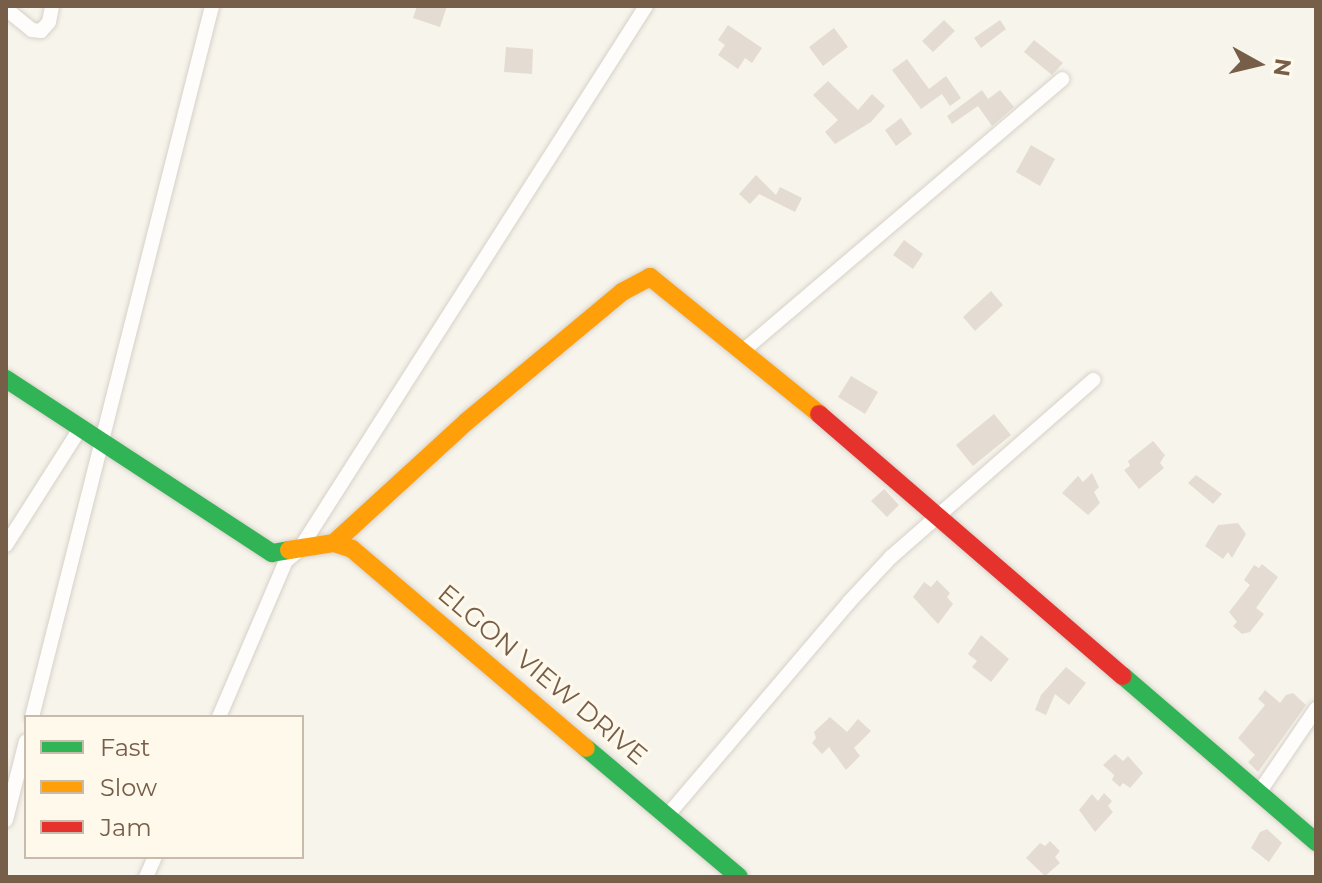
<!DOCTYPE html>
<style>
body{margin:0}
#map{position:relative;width:1322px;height:883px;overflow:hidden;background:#f7f4eb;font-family:Montserrat,sans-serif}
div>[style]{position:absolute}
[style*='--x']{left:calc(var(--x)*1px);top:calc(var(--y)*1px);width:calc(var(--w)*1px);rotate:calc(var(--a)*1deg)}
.building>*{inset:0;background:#e4dcd2}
.roads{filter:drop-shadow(0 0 2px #d6d1c9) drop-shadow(0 0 2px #d6d1c9)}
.street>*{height:14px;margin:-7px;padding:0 7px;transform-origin:7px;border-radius:7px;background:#fefdfc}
.fast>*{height:18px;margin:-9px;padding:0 9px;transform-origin:9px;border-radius:9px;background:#30b455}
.slow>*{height:18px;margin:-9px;padding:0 9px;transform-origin:9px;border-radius:9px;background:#ff9f0a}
.jam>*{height:18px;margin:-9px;padding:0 9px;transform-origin:9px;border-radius:9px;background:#e5322d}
span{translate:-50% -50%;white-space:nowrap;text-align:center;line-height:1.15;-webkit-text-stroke:6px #fff9ec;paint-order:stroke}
.street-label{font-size:26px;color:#775e49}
.frame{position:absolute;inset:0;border:8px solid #775e49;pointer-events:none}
.legend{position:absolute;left:24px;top:715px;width:280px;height:144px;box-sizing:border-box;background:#fff9ec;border:2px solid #c9bbab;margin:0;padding:10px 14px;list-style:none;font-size:24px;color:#775e49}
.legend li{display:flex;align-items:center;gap:16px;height:40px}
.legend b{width:40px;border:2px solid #c9bbab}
.north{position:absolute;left:1218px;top:24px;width:80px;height:80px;-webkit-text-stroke:6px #fff9ec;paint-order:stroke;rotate:98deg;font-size:22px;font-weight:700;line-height:32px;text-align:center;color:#775e49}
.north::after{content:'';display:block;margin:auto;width:28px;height:36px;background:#775e49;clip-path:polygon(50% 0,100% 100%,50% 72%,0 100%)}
</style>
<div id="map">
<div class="building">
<div style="clip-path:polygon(417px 6px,447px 6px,440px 27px,413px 18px)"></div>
<div style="clip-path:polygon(944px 20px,955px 31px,933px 52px,922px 41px)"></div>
<div style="clip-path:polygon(1000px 20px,1006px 29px,981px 48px,974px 38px)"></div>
<div style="clip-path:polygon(728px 25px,762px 48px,752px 63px,745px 58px,738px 69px,718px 55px,725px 45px,718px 40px)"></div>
<div style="clip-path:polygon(834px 28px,848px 47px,823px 66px,809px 47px)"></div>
<div style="clip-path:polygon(1034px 40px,1063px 63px,1052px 75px,1024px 52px)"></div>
<div style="clip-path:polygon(506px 47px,533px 49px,532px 74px,504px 72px)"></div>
<div style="clip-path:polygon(907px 59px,929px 89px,946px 76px,961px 98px,950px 106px,942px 94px,921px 109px,892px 70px)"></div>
<div style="clip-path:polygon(828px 81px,858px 110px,872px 94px,885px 106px,871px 122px,835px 144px,825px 132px,838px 120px,813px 95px)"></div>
<div style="clip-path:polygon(982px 90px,988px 99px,1000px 90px,1014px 107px,992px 126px,978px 106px,952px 124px,947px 116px)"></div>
<div style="clip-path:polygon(901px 118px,912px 134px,896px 146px,885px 130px)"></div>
<div style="clip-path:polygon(1031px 145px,1055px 159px,1040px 186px,1016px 172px)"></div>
<div style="clip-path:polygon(756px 175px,776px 195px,780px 187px,802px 198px,795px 212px,759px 194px,750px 204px,739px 194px)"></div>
<div style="clip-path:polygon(904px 240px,923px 254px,913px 269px,893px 255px)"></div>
<div style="clip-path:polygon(991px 291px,1003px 305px,975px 331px,963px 317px)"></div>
<div style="clip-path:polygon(851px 376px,878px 392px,865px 414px,838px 397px)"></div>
<div style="clip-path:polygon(994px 414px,1011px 435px,973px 466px,956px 445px)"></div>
<div style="clip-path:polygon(1153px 441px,1165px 455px,1160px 463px,1164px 468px,1139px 489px,1124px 470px,1130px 466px,1128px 461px)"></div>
<div style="clip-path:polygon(1092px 473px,1099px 487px,1094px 492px,1100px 503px,1088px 515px,1062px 493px,1078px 476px,1083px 482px)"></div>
<div style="clip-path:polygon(1196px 475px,1222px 494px,1213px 504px,1188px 483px)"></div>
<div style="clip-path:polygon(884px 489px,899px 505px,887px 517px,871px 501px)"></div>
<div style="clip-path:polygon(1238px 523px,1246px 534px,1232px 558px,1228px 552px,1223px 559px,1205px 546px,1218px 525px)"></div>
<div style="clip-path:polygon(1262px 564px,1278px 577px,1256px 608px,1264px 614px,1250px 632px,1242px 634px,1233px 626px,1237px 622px,1229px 612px,1250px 585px,1244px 580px,1254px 565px,1259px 568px)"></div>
<div style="clip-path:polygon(937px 580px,950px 593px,947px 597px,953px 604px,938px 624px,913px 597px,924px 582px,931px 587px)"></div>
<div style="clip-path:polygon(981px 635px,1009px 659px,991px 682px,972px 667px,977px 661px,968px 654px)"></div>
<div style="clip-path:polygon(1066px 667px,1086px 683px,1069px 705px,1055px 694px,1046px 715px,1035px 710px,1041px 695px)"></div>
<div style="clip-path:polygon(1265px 690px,1280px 703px,1286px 695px,1293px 693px,1306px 705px,1258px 772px,1248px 762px,1255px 755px,1238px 738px,1265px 705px,1258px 699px)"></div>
<div style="clip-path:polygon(830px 717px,847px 732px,858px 719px,871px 731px,854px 748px,860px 756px,846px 770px,829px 747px,822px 754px,812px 743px,816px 738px,814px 732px)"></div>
<div style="clip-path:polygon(1115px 754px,1123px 761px,1128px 756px,1143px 773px,1130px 788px,1123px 783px,1120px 787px,1112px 780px,1114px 775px,1103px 765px)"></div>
<div style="clip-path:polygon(1104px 793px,1112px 801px,1108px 806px,1113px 812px,1095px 832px,1079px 810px,1092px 794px,1098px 801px)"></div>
<div style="clip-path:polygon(1267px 829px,1282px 843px,1269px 862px,1251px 848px,1260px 832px)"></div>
<div style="clip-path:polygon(1050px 841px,1060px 851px,1055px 857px,1060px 863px,1045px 876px,1026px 858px,1040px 843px,1045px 846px)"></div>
</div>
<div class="roads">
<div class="street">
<div style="--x:6;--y:9;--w:33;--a:39"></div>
<div style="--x:32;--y:30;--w:9;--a:6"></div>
<div style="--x:41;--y:31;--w:12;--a:-48"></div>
<div style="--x:49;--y:22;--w:16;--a:-79"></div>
<div style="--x:744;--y:350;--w:418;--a:-40.4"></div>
<div style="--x:6;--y:545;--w:138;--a:-57.5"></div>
<div style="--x:32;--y:717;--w:733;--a:-75.79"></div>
<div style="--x:219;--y:717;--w:170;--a:-66.8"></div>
<div style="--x:286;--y:561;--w:17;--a:-40"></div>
<div style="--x:299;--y:550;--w:645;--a:-57.47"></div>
<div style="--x:1258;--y:794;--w:103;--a:-55.7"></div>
<div style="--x:667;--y:816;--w:281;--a:-49.6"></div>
<div style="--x:849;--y:602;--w:62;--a:-47"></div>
<div style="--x:891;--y:557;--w:269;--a:-41.2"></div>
<div style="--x:6;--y:820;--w:81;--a:-75.8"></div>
<div style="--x:146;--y:877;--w:22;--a:-66"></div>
</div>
<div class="fast">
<div style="--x:6;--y:379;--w:318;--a:33.2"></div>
<div style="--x:272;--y:553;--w:17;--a:-10"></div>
<div style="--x:1123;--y:676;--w:255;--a:40.7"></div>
<div style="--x:586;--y:748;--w:200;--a:40.1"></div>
</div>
<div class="slow">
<div style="--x:334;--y:543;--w:179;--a:-42.5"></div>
<div style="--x:466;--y:422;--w:203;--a:-39.8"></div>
<div style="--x:622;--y:292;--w:32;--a:-28"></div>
<div style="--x:650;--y:277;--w:218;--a:39"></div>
<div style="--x:289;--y:550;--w:46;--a:-8.8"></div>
<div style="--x:334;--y:543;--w:19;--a:18"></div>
<div style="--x:352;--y:549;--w:307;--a:40.4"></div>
</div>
<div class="jam">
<div style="--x:819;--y:414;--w:401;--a:40.8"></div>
</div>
</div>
<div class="street-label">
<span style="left:542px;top:675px;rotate:40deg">ELGON VIEW DRIVE</span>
</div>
<div class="frame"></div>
<ul class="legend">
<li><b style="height:10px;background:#30b455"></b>Fast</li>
<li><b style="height:10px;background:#ff9f0a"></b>Slow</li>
<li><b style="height:10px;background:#e5322d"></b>Jam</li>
</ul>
<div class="north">N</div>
</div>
